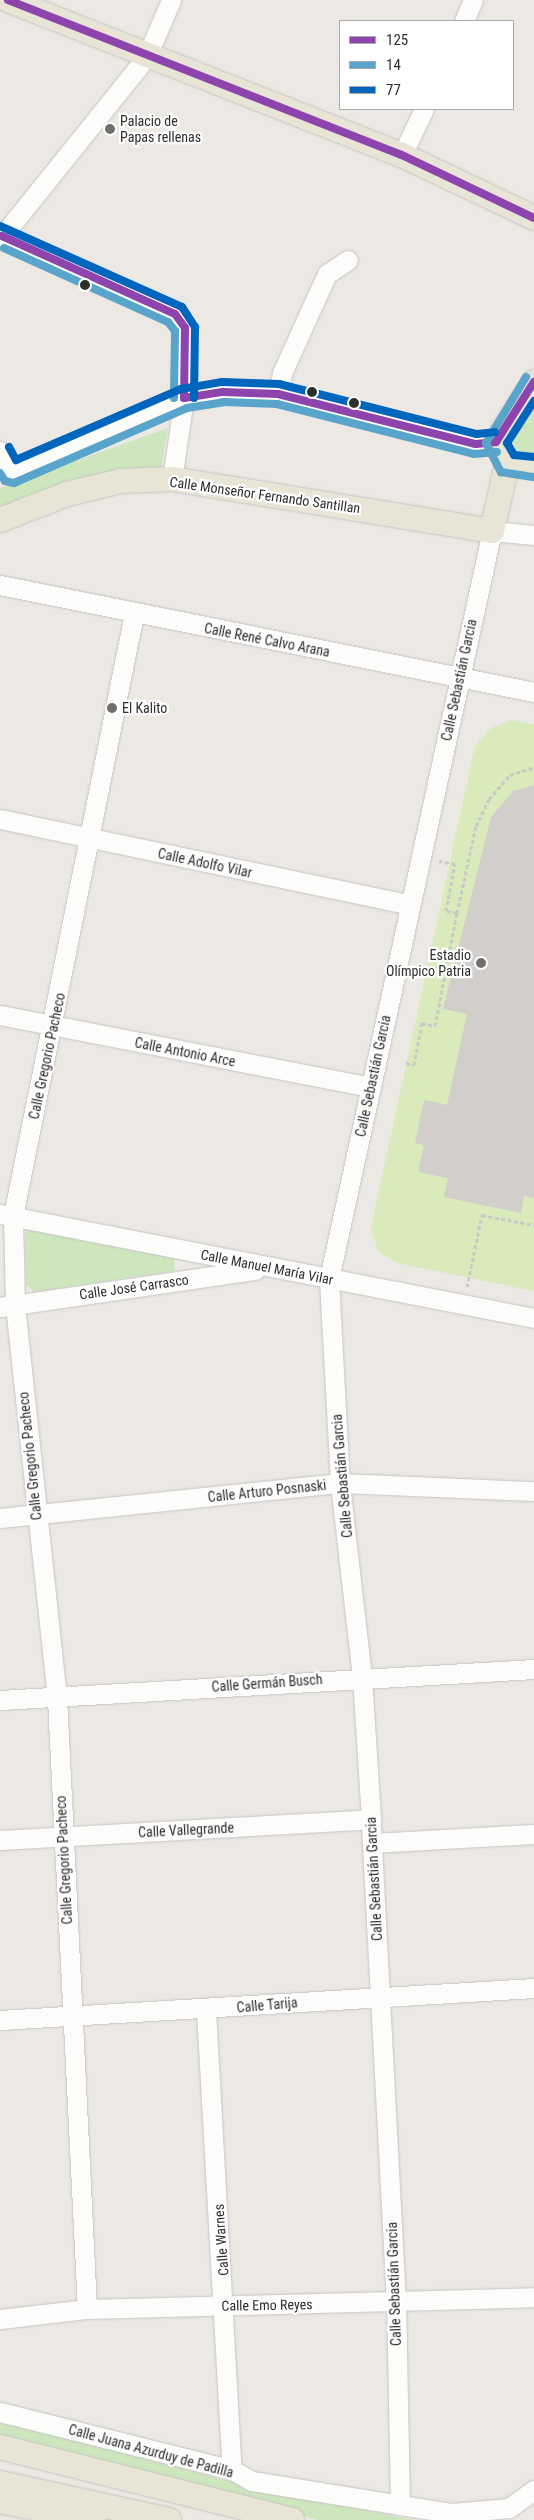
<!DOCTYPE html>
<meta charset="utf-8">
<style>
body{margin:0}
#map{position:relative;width:534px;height:2520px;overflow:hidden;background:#ece8e4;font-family:"Roboto Condensed",sans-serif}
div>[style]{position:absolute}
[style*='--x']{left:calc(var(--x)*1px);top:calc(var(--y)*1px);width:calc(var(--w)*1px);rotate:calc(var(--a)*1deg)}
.green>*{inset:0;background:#cee6be}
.pitch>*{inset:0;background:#d9eabb}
.building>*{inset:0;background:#d1cecb}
.path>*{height:3px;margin-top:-1.5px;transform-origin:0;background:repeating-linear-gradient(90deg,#c9c9c8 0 4px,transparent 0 6.5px)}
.roads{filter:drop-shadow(0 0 1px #c5c4c5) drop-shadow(0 0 1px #c5c4c5)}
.minor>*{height:19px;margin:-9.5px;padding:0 9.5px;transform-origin:9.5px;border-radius:9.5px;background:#fcfcfb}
.major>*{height:24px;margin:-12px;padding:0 12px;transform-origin:12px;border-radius:12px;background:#e8e4d6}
.bus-1>*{height:8px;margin:-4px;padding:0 4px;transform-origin:4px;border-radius:4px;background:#8e44ad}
.bus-2>*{height:8px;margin:-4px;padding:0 4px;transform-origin:4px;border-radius:4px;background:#58a4cb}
.bus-3>*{height:8px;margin:-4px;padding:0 4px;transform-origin:4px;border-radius:4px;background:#0065bd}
.dots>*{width:14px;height:14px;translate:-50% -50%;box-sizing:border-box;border:2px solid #fff;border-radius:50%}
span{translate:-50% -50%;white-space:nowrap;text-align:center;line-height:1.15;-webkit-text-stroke:4.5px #fff;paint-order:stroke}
.poi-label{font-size:14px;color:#2e2e2e}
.left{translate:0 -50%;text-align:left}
.right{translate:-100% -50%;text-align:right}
.street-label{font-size:14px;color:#2e2e2e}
.legend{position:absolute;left:339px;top:20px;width:175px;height:90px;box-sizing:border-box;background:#fff;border:1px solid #ababab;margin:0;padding:6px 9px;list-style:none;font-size:15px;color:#2e2e2e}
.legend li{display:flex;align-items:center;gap:10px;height:25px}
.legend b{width:25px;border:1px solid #ababab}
</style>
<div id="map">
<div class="green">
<div style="clip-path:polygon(534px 397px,534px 456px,517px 450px,509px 435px)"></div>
<div style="clip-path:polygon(168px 428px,161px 469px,95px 476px,0 507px,0 488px)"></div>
<div style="clip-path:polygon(33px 1227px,174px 1257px,175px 1271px,34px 1292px,26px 1284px,25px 1233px)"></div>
<div style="clip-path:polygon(0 2421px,250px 2486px,414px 2520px,318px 2520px,0 2439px)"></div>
</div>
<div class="pitch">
<div style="clip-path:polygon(512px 720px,534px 724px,534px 1291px,397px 1263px,378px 1251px,371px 1228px,475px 746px,491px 728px)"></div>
</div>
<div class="building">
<div style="clip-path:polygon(534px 785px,534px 1198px,524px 1196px,521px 1213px,444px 1197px,448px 1178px,418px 1172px,424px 1145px,415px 1143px,424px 1100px,447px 1105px,467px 1014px,443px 1009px,491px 817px,513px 791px)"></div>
</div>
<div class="path">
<div style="--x:457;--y:913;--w:89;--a:-77.7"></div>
<div style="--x:476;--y:826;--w:30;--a:-64"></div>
<div style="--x:489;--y:799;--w:32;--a:-49"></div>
<div style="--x:510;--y:775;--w:25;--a:-18"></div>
<div style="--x:406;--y:1063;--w:8;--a:14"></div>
<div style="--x:414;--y:1065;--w:43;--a:-79.2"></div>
<div style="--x:422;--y:1023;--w:13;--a:13"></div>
<div style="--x:435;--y:1026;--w:115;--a:-79"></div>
<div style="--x:457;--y:913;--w:11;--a:-170"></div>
<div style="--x:446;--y:911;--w:48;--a:-79.2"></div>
<div style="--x:455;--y:864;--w:16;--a:-169"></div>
<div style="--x:467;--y:1287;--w:74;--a:-78.2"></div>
<div style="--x:482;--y:1215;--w:53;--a:10.9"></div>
</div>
<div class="roads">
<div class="minor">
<div style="--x:464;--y:21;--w:23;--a:-67"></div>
<div style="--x:402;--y:155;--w:51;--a:-64.4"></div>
<div style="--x:2;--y:236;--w:190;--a:24.3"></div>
<div style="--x:175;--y:314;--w:17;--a:54"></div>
<div style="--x:185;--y:328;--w:70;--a:90.8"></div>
<div style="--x:184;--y:398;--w:82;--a:98.4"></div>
<div style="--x:0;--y:239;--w:235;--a:-51.2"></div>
<div style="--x:147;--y:56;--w:61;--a:-66.8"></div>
<div style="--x:278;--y:394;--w:21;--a:-79"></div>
<div style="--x:282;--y:373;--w:109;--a:-65.6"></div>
<div style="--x:327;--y:274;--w:25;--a:-34"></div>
<div style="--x:0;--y:451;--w:25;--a:63"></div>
<div style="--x:11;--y:473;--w:189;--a:-23.4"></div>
<div style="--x:184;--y:398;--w:39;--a:-9"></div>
<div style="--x:223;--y:392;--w:55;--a:2.1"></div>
<div style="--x:278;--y:394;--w:204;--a:14.2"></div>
<div style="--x:476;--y:444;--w:20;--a:-6"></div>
<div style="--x:0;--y:585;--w:545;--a:11.33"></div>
<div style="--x:0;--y:819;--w:419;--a:11.8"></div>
<div style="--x:0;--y:1015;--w:378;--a:11"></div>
<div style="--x:0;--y:1214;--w:544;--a:11.02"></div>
<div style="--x:0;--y:1307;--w:258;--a:-8.3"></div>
<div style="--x:0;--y:1518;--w:342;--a:-5.9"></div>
<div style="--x:340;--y:1483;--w:194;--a:2.4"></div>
<div style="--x:0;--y:1700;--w:535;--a:-3.32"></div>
<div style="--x:0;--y:1840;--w:372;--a:-3.2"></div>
<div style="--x:372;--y:1843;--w:162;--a:-3.2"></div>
<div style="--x:206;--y:2011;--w:460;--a:86.8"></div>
<div style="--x:0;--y:2020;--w:535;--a:-3.43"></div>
<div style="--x:87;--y:2309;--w:612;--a:-92.81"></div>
<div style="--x:57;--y:1698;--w:395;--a:-96.1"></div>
<div style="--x:15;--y:1305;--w:89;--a:-91.3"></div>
<div style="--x:13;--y:1216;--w:614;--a:-78.64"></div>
<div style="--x:0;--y:2319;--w:88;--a:-6.6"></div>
<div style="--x:87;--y:2309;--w:447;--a:-1.5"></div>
<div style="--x:0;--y:2412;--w:239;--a:14"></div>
<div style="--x:232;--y:2470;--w:23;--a:29"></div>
<div style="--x:252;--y:2481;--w:150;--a:9.2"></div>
<div style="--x:400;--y:2505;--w:53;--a:8.7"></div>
<div style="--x:452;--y:2513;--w:57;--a:-5"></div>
<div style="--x:509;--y:2508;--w:31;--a:-36"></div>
<div style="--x:400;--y:2505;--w:202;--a:-91.1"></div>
<div style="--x:396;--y:2303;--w:485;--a:-93"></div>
<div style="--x:371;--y:1819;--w:142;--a:-93.6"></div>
<div style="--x:362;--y:1677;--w:195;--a:-96.5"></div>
<div style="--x:340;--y:1483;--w:204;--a:-93.1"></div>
<div style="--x:329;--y:1279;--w:766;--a:-77.71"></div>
<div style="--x:492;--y:531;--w:42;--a:5.4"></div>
</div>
<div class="major">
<div style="--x:8;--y:0;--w:423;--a:21.5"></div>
<div style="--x:402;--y:155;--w:146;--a:25.5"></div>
<div style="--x:534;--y:382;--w:71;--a:122.3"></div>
<div style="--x:496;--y:442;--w:25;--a:63"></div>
<div style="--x:507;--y:464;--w:27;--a:6"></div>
<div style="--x:0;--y:520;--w:72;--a:-21.2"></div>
<div style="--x:67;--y:494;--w:56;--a:-13.5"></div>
<div style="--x:121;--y:481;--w:51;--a:-2.2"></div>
<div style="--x:172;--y:479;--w:324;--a:9.2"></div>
<div style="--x:492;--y:531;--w:69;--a:-77.4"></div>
<div style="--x:0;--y:2447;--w:301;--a:14"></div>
<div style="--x:0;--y:2483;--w:173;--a:12.3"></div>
<div style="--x:0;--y:2501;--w:95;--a:11.5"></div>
</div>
</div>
<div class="bus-1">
<div style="--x:8;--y:0;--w:423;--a:21.5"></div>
<div style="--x:402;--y:155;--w:146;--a:25.5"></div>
<div style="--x:2;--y:236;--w:190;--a:24.3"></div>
<div style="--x:175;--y:314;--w:17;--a:54"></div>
<div style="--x:185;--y:328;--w:70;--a:90.8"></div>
<div style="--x:184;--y:398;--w:39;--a:-9"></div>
<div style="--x:223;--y:392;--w:55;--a:2.1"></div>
<div style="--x:278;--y:394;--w:204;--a:14.2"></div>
<div style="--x:476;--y:444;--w:20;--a:-6"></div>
<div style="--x:496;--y:442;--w:71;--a:-57.7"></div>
</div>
<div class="bus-2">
<div style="--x:4;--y:248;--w:180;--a:24.3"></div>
<div style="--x:168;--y:322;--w:11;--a:52"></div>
<div style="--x:175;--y:331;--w:67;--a:90.9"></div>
<div style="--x:526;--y:377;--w:77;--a:121.2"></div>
<div style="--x:486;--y:443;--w:33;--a:63"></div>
<div style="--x:501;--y:472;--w:32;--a:9"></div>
<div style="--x:0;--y:473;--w:9;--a:58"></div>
<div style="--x:5;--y:481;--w:9;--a:13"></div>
<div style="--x:14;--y:483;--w:189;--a:-23.4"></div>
<div style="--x:187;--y:408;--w:37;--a:-9"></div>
<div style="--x:224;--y:402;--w:53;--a:2.2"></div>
<div style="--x:277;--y:404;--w:203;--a:14.2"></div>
<div style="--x:474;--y:454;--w:23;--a:-5"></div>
</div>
<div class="bus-3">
<div style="--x:0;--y:226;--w:199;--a:24"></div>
<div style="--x:182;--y:307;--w:24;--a:57"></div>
<div style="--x:195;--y:327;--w:71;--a:90.8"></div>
<div style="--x:534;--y:401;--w:50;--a:122.7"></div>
<div style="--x:507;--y:443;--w:14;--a:60"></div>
<div style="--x:514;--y:455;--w:20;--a:6"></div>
<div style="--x:9;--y:447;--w:15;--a:62"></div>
<div style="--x:16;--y:460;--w:180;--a:-23.3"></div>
<div style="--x:181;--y:389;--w:42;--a:-9.7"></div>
<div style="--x:222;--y:382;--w:57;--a:2"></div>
<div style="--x:279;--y:384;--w:204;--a:14.2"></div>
<div style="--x:477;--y:434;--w:18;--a:-6"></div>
</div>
<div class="dots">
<div style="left:110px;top:129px;background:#706f6e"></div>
<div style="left:85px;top:285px;background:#2e2e2e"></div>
<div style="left:312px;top:392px;background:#2e2e2e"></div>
<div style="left:354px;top:403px;background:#2e2e2e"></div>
<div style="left:112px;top:708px;background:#706f6e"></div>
<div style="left:481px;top:963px;background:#706f6e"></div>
</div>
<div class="poi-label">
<span class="left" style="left:120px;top:129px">Palacio de<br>Papas rellenas</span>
<span class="left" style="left:122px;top:708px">El Kalito</span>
<span class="right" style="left:471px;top:963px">Estadio<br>Olímpico Patria</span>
</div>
<div class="street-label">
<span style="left:265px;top:495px;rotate:8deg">Calle Monseñor Fernando Santillan</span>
<span style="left:267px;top:640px;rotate:11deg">Calle René Calvo Arana</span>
<span style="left:459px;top:680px;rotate:-78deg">Calle Sebastián Garcia</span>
<span style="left:205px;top:863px;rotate:12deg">Calle Adolfo Vilar</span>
<span style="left:185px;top:1052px;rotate:11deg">Calle Antonio Arce</span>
<span style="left:47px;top:1056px;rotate:-78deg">Calle Gregorio Pacheco</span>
<span style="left:373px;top:1076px;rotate:-78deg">Calle Sebastián Garcia</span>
<span style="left:267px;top:1267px;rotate:11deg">Calle Manuel María Vilar</span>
<span style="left:134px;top:1287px;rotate:-8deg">Calle José Carrasco</span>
<span style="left:30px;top:1456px;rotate:-96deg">Calle Gregorio Pacheco</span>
<span style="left:342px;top:1476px;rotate:-95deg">Calle Sebastián Garcia</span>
<span style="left:267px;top:1491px;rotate:-6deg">Calle Arturo Posnaski</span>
<span style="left:267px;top:1683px;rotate:-4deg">Calle Germán Busch</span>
<span style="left:186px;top:1830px;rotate:-3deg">Calle Vallegrande</span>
<span style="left:64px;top:1860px;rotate:-93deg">Calle Gregorio Pacheco</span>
<span style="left:374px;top:1879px;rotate:-93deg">Calle Sebastián Garcia</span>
<span style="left:267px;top:2005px;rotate:-5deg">Calle Tarija</span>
<span style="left:221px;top:2240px;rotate:-94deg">Calle Warnes</span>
<span style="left:394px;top:2284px;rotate:-92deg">Calle Sebastián Garcia</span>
<span style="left:267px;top:2305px;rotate:-1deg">Calle Emo Reyes</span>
<span style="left:151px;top:2451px;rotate:15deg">Calle Juana Azurduy de Padilla</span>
</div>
<ul class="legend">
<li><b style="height:6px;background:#8e44ad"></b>125</li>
<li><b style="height:6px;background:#58a4cb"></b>14</li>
<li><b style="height:6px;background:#0065bd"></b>77</li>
</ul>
</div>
